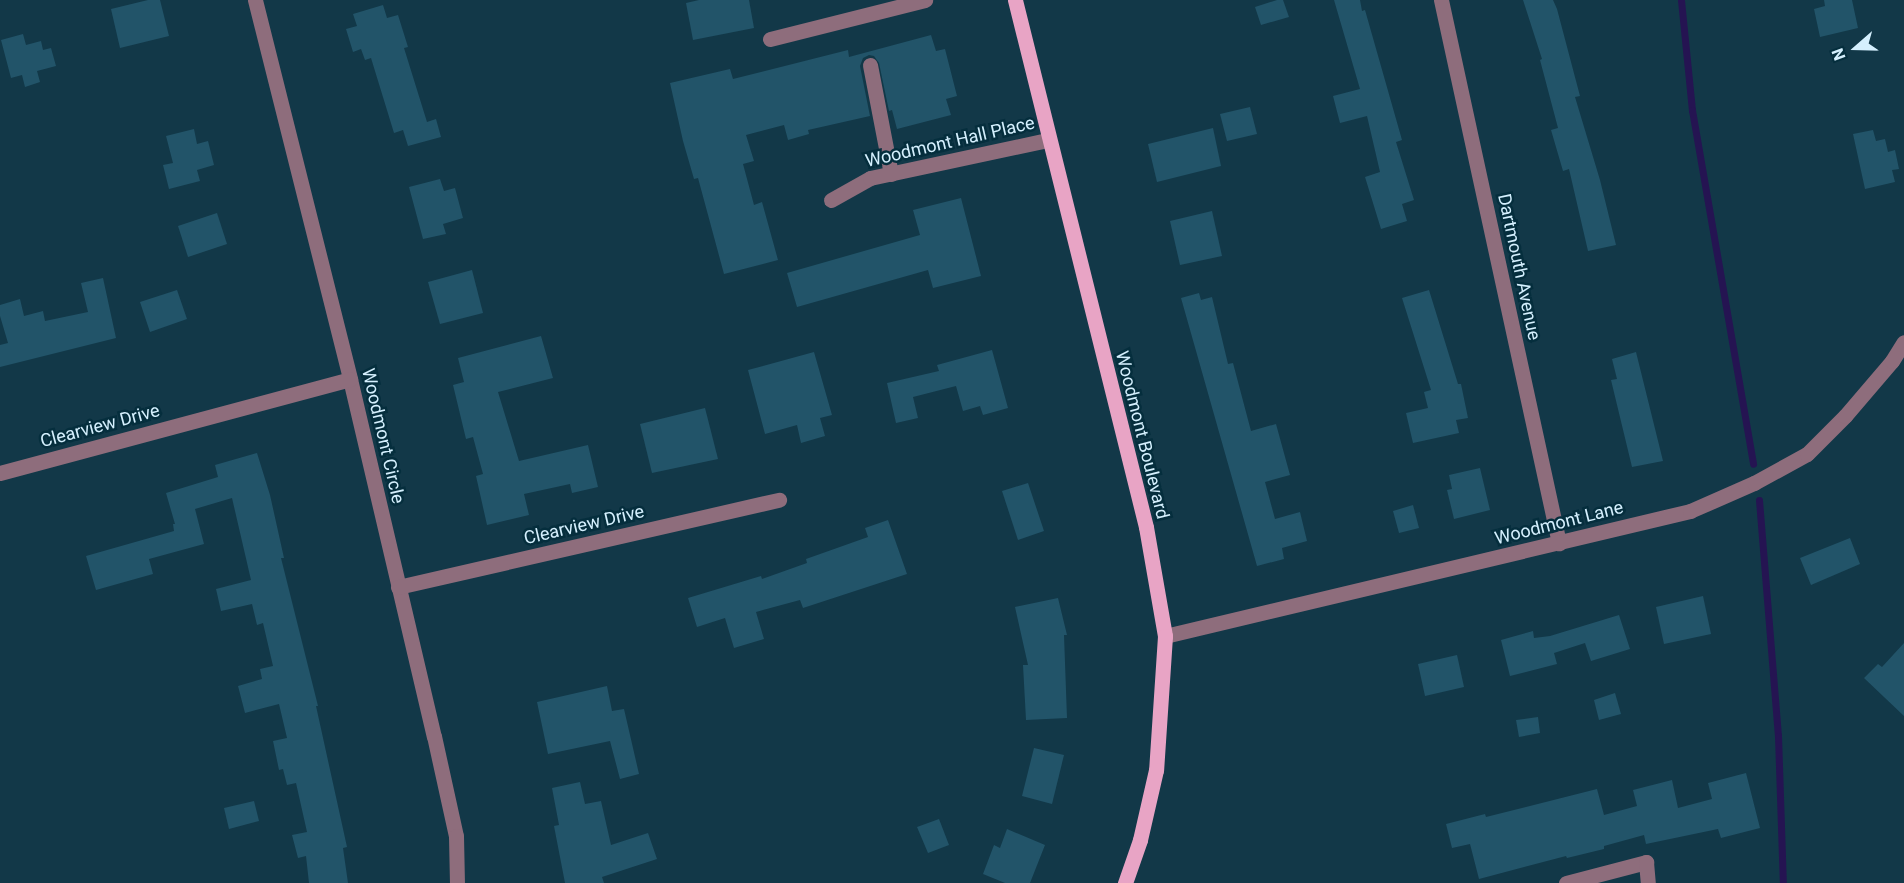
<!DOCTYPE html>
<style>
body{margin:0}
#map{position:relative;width:1904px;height:883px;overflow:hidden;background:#123848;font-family:Roboto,sans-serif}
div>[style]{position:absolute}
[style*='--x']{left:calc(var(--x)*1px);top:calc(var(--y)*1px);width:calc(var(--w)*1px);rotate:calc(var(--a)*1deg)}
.stream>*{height:7px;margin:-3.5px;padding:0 3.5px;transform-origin:3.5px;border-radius:3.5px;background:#251452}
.building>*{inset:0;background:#225469}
.minor>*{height:15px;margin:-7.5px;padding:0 7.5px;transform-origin:7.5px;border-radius:7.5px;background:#8e6d7c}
.major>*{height:15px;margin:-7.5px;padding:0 7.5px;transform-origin:7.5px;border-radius:7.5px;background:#e8a4c5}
span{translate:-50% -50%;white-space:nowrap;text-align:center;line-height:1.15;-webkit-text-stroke:5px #052e3d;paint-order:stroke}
.street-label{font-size:18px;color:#d5f0fe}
.north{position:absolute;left:1826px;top:18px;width:60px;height:60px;-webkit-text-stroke:4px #052e3d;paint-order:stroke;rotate:250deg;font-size:16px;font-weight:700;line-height:24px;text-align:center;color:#d5f0fe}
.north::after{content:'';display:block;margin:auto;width:21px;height:27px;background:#d5f0fe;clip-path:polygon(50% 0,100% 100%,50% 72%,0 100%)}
</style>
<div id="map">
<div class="stream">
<div style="--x:1681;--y:0;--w:111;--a:84.3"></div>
<div style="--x:1692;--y:110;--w:359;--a:80.2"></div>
<div style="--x:1759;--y:500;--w:237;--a:85.4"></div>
<div style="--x:1778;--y:736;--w:147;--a:88.1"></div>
</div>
<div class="building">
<div style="clip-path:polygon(148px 0,160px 0,169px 36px,120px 48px,111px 9px)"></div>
<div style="clip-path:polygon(699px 0,749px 0,754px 28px,693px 40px,686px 3px)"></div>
<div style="clip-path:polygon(1277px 0,1283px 0,1289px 17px,1261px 25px,1255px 7px)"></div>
<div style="clip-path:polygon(1334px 0,1360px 0,1362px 11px,1365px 10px,1402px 140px,1396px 142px,1414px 200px,1402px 204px,1407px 221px,1381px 229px,1365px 177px,1380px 172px,1367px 116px,1340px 123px,1333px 96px,1360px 89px)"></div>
<div style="clip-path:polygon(1523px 0,1553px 0,1557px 9px,1580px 96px,1575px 97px,1600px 180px,1616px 245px,1588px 251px,1569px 169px,1563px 171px,1551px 130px,1558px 128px,1540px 60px,1542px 59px)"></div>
<div style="clip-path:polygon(1824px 0,1852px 0,1858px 28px,1820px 37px,1814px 9px,1825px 6px)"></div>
<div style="clip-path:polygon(383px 5px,387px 18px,398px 15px,408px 47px,404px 48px,427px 122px,436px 119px,441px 137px,408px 146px,403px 130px,394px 133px,371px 58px,365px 60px,361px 49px,353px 52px,346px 29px,357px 26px,353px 14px)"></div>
<div style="clip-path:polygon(23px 34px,26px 45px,41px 41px,43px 50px,51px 48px,56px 66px,37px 71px,40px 82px,25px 87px,22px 75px,11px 78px,1px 40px)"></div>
<div style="clip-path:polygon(931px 35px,936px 51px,945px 49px,957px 96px,946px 99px,951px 115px,897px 129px,892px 110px,889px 111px,879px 63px,874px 56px,869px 55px,863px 58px,860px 66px,870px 116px,808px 130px,809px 134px,788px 140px,784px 125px,746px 135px,754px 161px,743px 164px,754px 205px,762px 202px,778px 260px,724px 274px,698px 178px,694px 179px,683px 141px,670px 83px,730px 69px,733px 79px,848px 50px,849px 57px)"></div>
<div style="clip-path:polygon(1250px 107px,1257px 134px,1227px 141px,1220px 114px)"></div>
<div style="clip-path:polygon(1213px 128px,1221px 166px,1157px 182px,1148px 144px)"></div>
<div style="clip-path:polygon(194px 129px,197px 144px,208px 141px,214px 165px,197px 170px,200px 181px,169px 189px,163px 165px,173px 163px,166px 136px)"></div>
<div style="clip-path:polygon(1873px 130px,1876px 141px,1885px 139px,1888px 152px,1895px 150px,1899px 169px,1892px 170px,1895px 182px,1865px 189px,1853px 134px)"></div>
<div style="clip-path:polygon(440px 179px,444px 191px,455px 188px,463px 218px,443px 224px,446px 234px,423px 239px,409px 187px)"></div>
<div style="clip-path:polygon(961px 198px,981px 276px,933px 288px,928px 270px,797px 307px,787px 273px,920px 235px,913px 210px)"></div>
<div style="clip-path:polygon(1212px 211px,1222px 256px,1180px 265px,1170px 221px)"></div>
<div style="clip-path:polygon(217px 213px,227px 244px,188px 257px,178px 226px)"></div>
<div style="clip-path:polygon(472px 270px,483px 313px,440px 324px,428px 282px)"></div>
<div style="clip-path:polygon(103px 278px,116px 338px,0 367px,0 345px,8px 343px,0 316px,0 305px,20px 299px,24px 316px,43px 311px,45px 321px,88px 312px,81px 283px)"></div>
<div style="clip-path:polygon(177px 290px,187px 319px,150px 332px,140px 302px)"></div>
<div style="clip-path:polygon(1429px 290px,1458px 384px,1461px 384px,1468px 418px,1456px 420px,1459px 433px,1413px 443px,1406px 413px,1428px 408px,1424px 392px,1431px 390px,1402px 298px)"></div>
<div style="clip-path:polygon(1199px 293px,1201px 300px,1212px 297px,1228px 364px,1233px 363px,1251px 431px,1276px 424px,1290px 475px,1265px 482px,1275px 519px,1300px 512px,1307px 541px,1282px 548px,1284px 559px,1257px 566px,1181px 298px)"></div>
<div style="clip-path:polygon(541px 336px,553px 378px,498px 392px,519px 461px,588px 445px,598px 487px,572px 493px,570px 484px,524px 494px,529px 515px,487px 525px,476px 476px,483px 474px,473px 437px,466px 439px,453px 385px,464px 382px,458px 358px)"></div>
<div style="clip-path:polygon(992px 350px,1008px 408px,983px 415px,980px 406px,963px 411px,956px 386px,913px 397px,918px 418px,896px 423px,887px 383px,939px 371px,937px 365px)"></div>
<div style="clip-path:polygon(814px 352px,832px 415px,820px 418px,825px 436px,801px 443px,797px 425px,765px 434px,748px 370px)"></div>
<div style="clip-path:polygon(1636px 352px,1663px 461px,1632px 467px,1611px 380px,1617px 379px,1612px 359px)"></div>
<div style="clip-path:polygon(705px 408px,718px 459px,652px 473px,640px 424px)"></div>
<div style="clip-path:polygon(257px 453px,270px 495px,284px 558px,281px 558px,318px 706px,316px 706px,347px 847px,343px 848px,348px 883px,309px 883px,306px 856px,298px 858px,292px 835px,307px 832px,296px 783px,287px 785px,283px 769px,279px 770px,273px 741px,287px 738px,279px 704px,245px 713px,238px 686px,262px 679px,260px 669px,273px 666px,263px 623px,257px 625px,252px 604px,221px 611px,216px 589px,251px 580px,232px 498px,195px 509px,204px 544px,149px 559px,153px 574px,96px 590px,86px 556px,174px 531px,173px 524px,175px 524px,166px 493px,218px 477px,215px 465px)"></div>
<div style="clip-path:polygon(1480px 468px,1490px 510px,1454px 519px,1447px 490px,1452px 489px,1449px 475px)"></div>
<div style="clip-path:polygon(1028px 483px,1044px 531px,1018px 540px,1002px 491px)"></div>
<div style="clip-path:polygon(1413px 505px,1419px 528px,1399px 533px,1393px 511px)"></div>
<div style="clip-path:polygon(888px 520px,907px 574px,803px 608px,800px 600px,756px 612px,764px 639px,734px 648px,725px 618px,697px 627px,688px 598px,761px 576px,762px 579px,807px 563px,806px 559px,868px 537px,865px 528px)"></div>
<div style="clip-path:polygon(1850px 538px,1860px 564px,1811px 585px,1800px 558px)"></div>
<div style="clip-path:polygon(1703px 596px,1711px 634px,1664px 644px,1656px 607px)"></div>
<div style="clip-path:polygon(1058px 598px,1067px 635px,1064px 635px,1067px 718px,1026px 720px,1023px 665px,1028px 665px,1015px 607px)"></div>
<div style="clip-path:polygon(1619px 615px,1630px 649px,1591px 661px,1585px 643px,1554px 653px,1557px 664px,1510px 676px,1501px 640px,1533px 631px,1534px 638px,1550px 636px)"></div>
<div style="clip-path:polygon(1904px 643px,1904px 716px,1864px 678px,1878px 664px,1882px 667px)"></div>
<div style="clip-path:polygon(1457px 655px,1464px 687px,1425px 696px,1418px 664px)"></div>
<div style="clip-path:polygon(607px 686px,612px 711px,624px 709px,639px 774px,620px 779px,610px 741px,548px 754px,537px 702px)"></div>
<div style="clip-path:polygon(1615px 693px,1621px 714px,1599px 720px,1594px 700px)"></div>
<div style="clip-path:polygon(1538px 717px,1540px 733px,1519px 737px,1516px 720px)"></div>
<div style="clip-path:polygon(1034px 748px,1064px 755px,1052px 804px,1022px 796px)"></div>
<div style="clip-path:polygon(1746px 773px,1760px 828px,1721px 838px,1718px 829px,1646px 844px,1644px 835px,1604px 846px,1604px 849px,1567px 858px,1566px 856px,1479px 879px,1470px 844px,1452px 848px,1446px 824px,1485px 814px,1486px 817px,1597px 789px,1604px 815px,1637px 806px,1633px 790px,1672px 780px,1678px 808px,1712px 799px,1708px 783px)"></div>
<div style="clip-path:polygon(580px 782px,585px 804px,601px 801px,611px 845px,648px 833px,657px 859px,602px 877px,604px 883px,565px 883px,554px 826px,559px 825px,552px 788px)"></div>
<div style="clip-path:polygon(254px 801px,259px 821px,229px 829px,224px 808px)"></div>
<div style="clip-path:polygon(939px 819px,949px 845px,928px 853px,917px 827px)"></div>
<div style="clip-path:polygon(1007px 829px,1045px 845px,1030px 883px,1005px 883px,983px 874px,994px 845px,1000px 848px)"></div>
</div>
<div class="minor">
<div style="--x:255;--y:0;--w:391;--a:75.9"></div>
<div style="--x:350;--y:379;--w:367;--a:76.8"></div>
<div style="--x:434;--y:736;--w:102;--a:77.6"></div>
<div style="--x:456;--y:836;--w:47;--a:88.8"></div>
<div style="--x:1441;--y:0;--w:556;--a:77.74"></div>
<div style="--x:770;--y:39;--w:160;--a:-14.1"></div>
<div style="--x:870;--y:65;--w:111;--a:79.1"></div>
<div style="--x:831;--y:200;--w:45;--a:-29.4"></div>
<div style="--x:870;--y:178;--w:182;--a:-12.1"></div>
<div style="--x:0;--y:473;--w:362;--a:-15"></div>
<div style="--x:398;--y:587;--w:391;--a:-12.9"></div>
<div style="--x:1165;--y:636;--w:540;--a:-13.39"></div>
<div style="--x:1690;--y:511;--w:70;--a:-23.6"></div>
<div style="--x:1754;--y:483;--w:60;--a:-28.7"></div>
<div style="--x:1807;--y:454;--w:54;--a:-45"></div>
<div style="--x:1845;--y:416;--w:72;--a:-49.5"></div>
<div style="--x:1892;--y:361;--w:22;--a:-58"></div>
<div style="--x:1566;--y:883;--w:83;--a:-14.7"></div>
<div style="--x:1646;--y:862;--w:21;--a:85"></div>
</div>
<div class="major">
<div style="--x:1015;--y:0;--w:543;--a:76.04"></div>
<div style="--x:1146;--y:527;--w:111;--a:80.1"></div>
<div style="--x:1165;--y:636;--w:134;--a:93.8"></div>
<div style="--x:1156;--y:770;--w:72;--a:102.9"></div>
<div style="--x:1140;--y:840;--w:46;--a:109.2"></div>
</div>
<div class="street-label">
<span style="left:950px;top:142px;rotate:-13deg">Woodmont Hall Place</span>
<span style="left:1519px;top:267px;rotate:78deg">Dartmouth Avenue</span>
<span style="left:100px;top:426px;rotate:-15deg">Clearview Drive</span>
<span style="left:1142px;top:435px;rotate:76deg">Woodmont Boulevard</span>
<span style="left:383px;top:436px;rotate:77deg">Woodmont Circle</span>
<span style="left:1559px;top:523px;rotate:-14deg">Woodmont Lane</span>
<span style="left:584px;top:525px;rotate:-13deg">Clearview Drive</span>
</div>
<div class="north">N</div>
</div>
